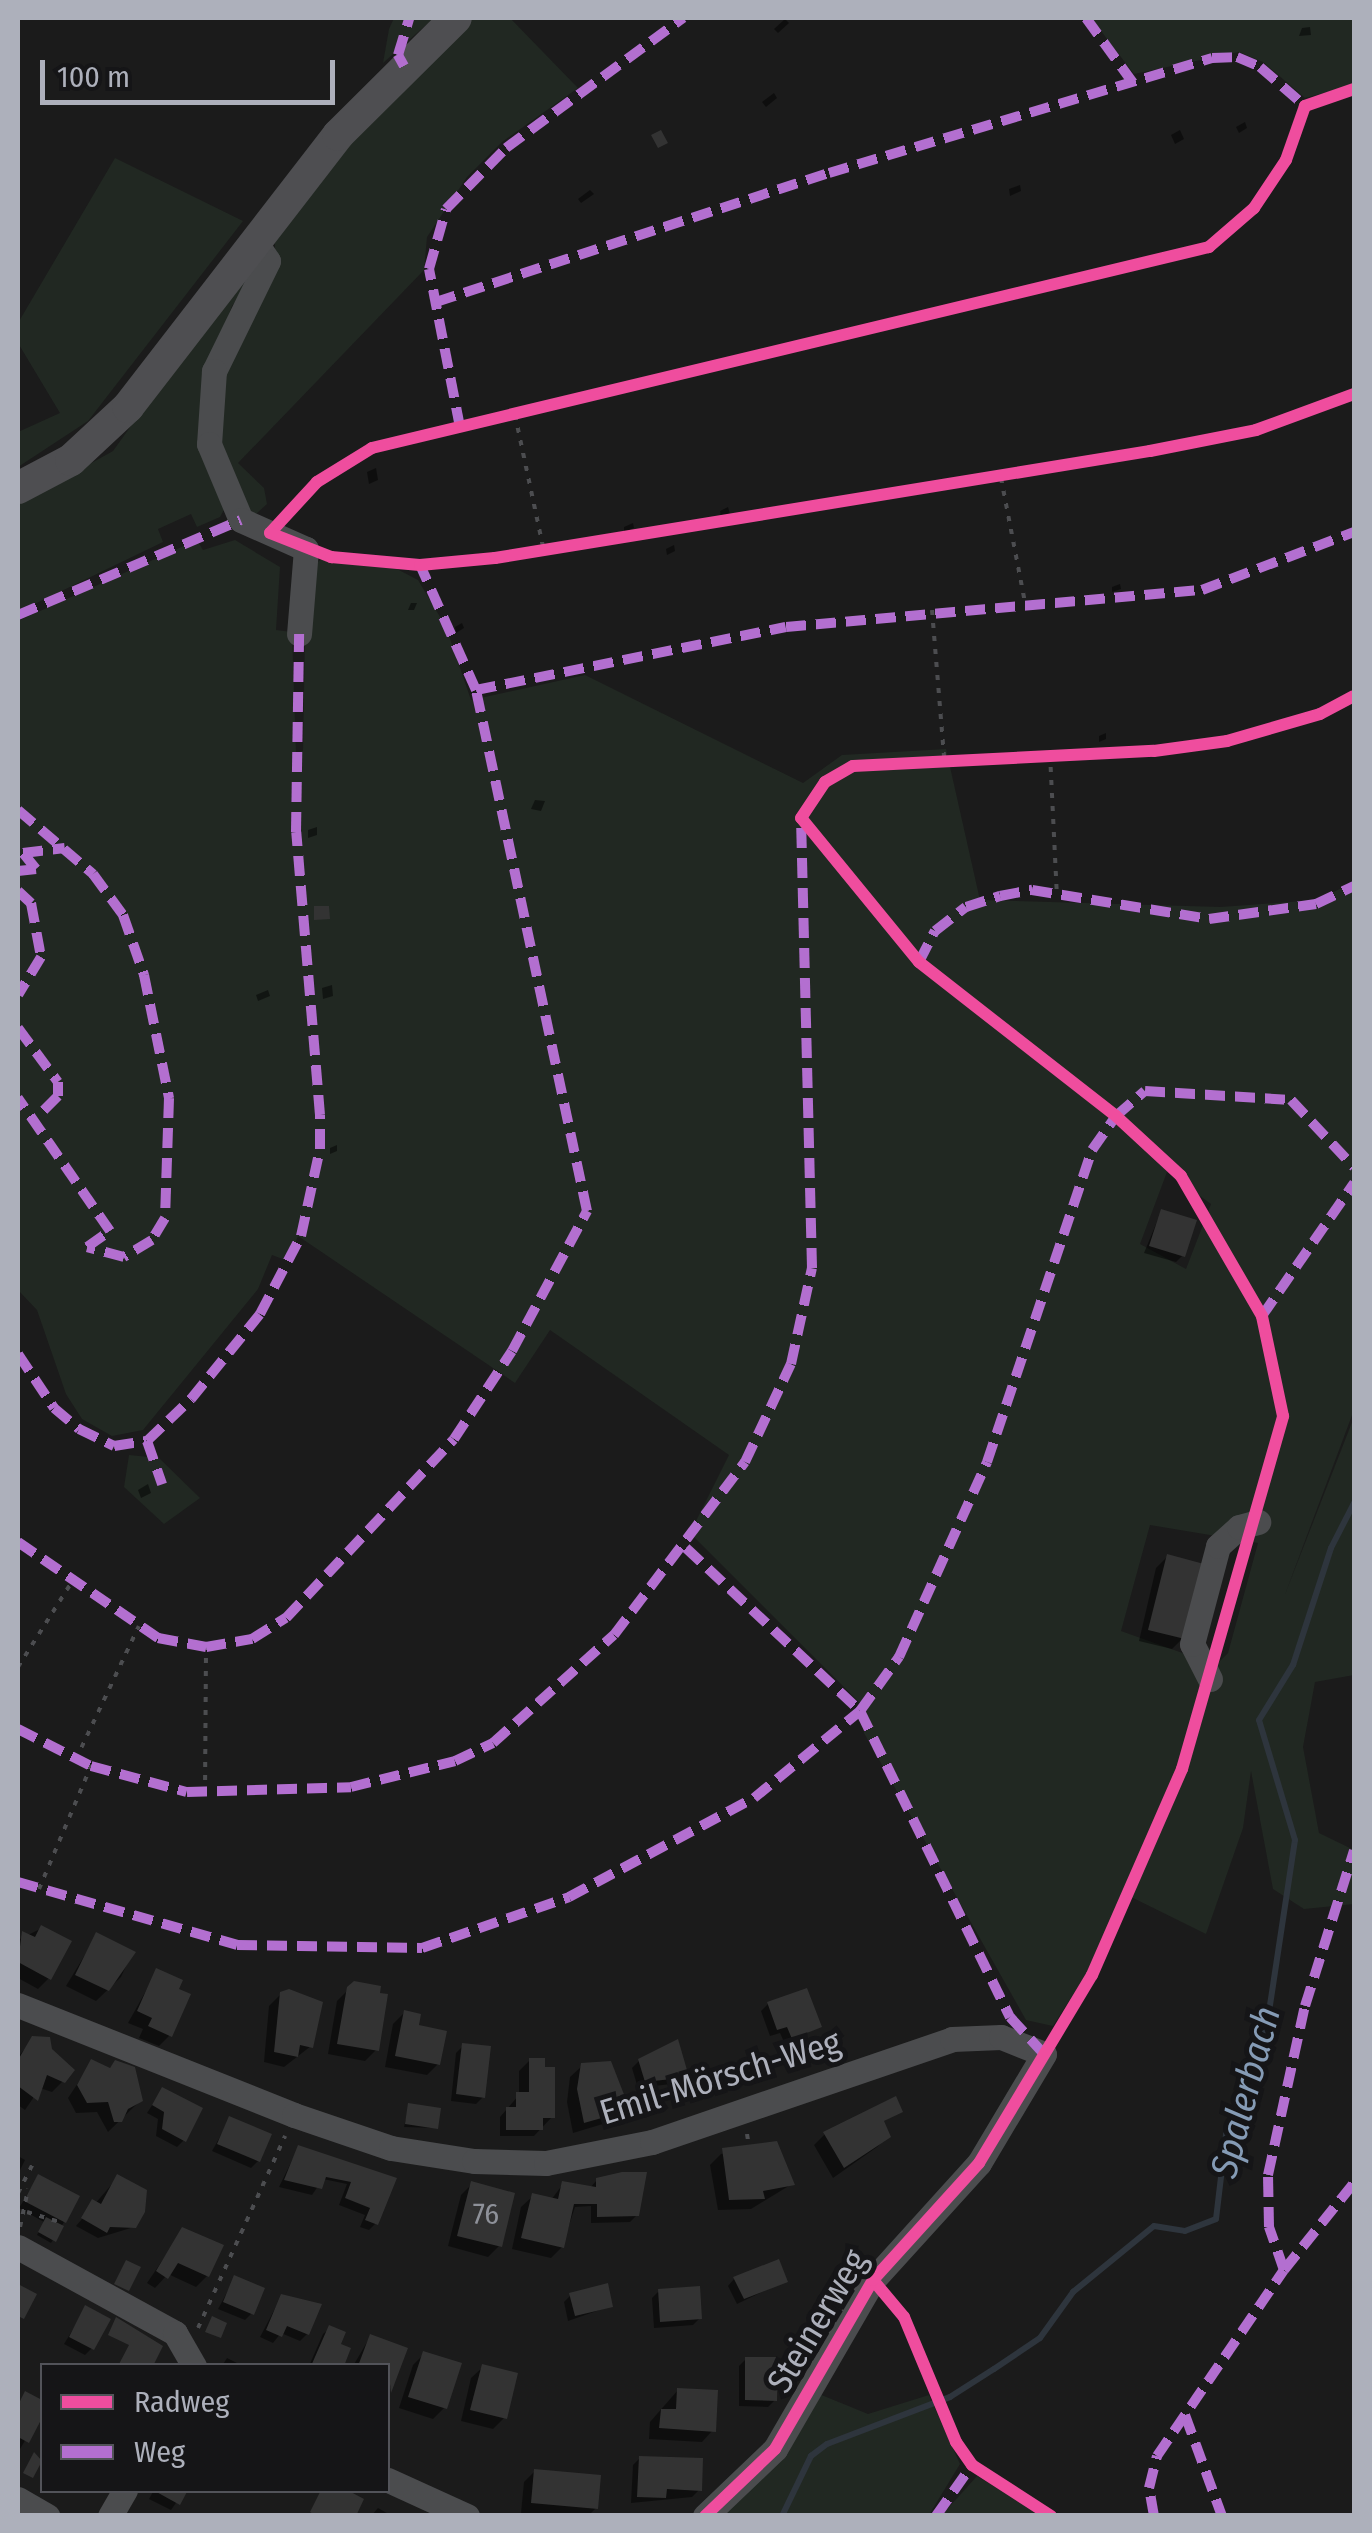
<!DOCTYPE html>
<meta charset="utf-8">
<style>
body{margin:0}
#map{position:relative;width:1372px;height:2533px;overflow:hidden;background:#1b1b1b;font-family:"Fira Sans Condensed",sans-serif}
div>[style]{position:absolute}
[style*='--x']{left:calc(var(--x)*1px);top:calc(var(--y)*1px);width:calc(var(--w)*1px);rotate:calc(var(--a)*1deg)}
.green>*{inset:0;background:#212822}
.shadow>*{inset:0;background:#0007}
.stream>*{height:6px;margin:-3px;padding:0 3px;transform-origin:3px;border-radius:3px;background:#2e353d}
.building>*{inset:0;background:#333}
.path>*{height:4px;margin-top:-2px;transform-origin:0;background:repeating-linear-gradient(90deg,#4c4d50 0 5px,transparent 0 13px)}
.minor>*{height:25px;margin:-12.5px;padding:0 12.5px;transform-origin:12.5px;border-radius:12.5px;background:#4b4c4e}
.major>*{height:32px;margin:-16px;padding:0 16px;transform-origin:16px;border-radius:16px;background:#4e4e51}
.quiet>*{height:10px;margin-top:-5px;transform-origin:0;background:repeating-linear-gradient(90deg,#b36fd0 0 20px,transparent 0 30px)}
.cycleway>*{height:12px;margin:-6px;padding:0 6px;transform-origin:6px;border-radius:6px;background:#ef4d9e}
span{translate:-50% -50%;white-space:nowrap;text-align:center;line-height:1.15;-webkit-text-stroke:10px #151517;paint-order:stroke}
.number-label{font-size:30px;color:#8e9199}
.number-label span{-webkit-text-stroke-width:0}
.street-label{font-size:35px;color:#adb0bb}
.water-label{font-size:38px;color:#859bb5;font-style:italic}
.frame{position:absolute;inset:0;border:20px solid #adb0bb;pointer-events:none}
.legend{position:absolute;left:40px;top:2363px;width:350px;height:130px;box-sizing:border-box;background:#151517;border:2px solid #525359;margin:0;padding:12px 18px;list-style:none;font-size:30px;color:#adb0bb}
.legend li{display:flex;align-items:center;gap:20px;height:50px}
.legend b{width:50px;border:2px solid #525359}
.scale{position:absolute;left:40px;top:60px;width:295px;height:45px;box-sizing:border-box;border:5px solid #adb0bb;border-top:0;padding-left:12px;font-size:30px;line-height:35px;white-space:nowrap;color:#adb0bb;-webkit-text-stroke:8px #151517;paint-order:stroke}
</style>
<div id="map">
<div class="green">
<div style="clip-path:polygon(394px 18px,434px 18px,383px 63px,389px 29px)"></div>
<div style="clip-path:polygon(469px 18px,510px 18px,578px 88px,502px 142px,467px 177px,427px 237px,424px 270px,238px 463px,264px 488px,267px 504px,256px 514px,235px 501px,219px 442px,224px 372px,276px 260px,274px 235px,296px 202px)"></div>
<div style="clip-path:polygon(1091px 18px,1354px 18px,1354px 85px,1305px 98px,1263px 62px,1239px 52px,1134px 74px)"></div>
<div style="clip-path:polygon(115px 158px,243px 221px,88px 421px,18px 467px,18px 432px,60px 413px,18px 343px,18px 323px)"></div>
<div style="clip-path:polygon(255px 253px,250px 281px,232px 306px,209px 370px,200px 445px,225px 508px,220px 517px,197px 527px,191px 514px,158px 529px,163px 542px,18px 612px,18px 504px,113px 451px)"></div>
<div style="clip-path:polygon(evenodd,197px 540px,203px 550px,235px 540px,280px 567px,276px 630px,292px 632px,296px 753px,303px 751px,305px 634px,315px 564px,322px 559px,397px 569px,418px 580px,446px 627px,471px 700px,585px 675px,803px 783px,842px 755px,946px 749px,980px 900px,1221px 907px,1317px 900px,1354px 882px,1354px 1410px,1284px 1597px,1354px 1417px,1354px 1675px,1315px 1682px,1303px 1747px,1319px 1833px,1354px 1850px,1354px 1904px,1304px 1909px,1273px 1889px,1251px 1771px,1243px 1828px,1206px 1934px,1123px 1893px,1086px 1974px,1053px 2026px,1026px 2020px,864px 1733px,860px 1703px,690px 1533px,729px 1455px,550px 1330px,515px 1383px,298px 1236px,288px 1261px,272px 1255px,258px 1289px,143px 1430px,112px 1436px,82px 1419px,66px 1394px,37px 1310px,18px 1290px,18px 621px,197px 540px,1167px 1172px,1211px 1204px,1186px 1269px,1140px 1244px,1167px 1172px,197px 540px,1150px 1525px,1258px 1543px,1228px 1653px,1216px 1665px,1121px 1631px,1150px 1525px)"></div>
<div style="clip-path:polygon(129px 1455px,159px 1458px,200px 1498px,164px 1524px,124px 1487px)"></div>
<div style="clip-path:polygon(819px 2394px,868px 2414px,929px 2395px,960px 2464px,929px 2515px,719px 2516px)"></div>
<div style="clip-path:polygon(977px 2476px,1037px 2513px,1040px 2515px,942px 2515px)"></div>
</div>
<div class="shadow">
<div style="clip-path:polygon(785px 19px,789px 23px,778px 33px,774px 29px)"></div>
<div style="clip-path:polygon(1310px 27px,1311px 35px,1299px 36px,1302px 28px)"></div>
<div style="clip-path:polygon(774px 93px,777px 98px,766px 107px,762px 102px)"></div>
<div style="clip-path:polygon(1245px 122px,1247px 128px,1239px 133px,1236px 127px)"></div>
<div style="clip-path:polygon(1180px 130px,1184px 139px,1175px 144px,1171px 135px)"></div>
<div style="clip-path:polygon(1020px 185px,1021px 191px,1010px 196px,1009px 189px)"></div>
<div style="clip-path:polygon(590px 190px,594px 194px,581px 203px,578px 199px)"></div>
<div style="clip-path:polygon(376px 468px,378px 480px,369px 484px,367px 472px)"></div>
<div style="clip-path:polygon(728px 507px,730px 514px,721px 518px,720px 511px)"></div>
<div style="clip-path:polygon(633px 523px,634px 528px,624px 532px,624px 527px)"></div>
<div style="clip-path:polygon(674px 545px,675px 551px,667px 555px,666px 549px)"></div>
<div style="clip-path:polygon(1120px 584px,1121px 589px,1112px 592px,1112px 587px)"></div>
<div style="clip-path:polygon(411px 603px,417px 603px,414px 610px,408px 610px)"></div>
<div style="clip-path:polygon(462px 623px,464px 628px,456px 633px,455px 627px)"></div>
<div style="clip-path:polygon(1106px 733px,1106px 739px,1099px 742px,1099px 736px)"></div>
<div style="clip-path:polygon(535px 800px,545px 801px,541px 811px,531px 809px)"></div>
<div style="clip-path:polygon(317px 827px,317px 835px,308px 838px,308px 830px)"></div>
<div style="clip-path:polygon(332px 985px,333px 996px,323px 999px,322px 988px)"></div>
<div style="clip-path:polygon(268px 990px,270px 996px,258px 1001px,256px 995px)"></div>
<div style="clip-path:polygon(337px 1145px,337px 1151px,330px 1154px,330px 1148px)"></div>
<div style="clip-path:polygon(1161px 1212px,1183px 1255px,1176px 1262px,1144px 1253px)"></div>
<div style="clip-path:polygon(148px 1484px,151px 1493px,141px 1498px,138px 1490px)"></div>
<div style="clip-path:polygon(1167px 1557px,1183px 1638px,1172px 1649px,1139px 1641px,1156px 1568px)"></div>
<div style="clip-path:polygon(42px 1928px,49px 1978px,38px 1989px,18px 1978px,18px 1940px)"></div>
<div style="clip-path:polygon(97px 1935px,132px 1953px,121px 1977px,96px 2001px,66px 1986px)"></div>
<div style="clip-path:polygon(157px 1971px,170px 2035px,159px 2046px,139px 2038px,143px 2029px,128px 2023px)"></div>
<div style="clip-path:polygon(349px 1989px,376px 2050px,365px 2061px,328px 2054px,337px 2001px)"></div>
<div style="clip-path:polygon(280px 1995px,311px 2046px,284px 2067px,264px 2062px,269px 2006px)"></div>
<div style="clip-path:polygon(768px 2004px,819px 2027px,785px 2044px,780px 2033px,770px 2036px,761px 2011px)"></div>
<div style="clip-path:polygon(404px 2013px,438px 2064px,427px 2075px,385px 2067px,393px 2024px)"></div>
<div style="clip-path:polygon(33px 2039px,63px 2081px,52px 2092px,40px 2088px,25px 2110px,18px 2105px,18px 2057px)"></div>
<div style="clip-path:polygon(463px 2046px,483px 2097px,476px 2104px,451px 2101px,456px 2053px)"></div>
<div style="clip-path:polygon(530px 2060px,552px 2117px,534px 2136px,500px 2136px,500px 2117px,519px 2095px,519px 2071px)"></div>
<div style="clip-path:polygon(639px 2061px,686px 2076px,679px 2083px,638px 2088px,632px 2068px)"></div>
<div style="clip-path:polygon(92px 2062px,108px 2070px,115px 2062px,141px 2100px,108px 2132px,97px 2112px,76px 2113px,68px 2098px)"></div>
<div style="clip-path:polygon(582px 2066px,627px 2109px,616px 2120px,573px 2133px,567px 2102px,570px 2077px)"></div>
<div style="clip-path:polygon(162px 2090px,184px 2140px,177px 2147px,156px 2136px,158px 2119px,147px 2113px)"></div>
<div style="clip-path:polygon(409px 2106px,435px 2128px,404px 2127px)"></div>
<div style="clip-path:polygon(900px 2112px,882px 2122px,888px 2136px,877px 2147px,833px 2178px,814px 2145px,825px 2134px)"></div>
<div style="clip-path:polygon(230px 2119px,258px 2161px,251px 2168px,212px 2151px)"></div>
<div style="clip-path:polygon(776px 2143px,792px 2184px,751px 2209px,718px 2210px,710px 2165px,721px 2154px)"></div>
<div style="clip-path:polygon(298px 2148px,357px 2170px,376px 2223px,369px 2230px,360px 2227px,365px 2215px,339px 2205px,347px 2184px,323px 2179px,312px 2195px,279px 2187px)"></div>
<div style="clip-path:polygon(18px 2156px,25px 2160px,18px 2174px)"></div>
<div style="clip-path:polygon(38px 2177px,64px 2222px,51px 2243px,37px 2235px,44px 2222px,19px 2208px)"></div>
<div style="clip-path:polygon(118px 2177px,134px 2227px,98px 2238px,76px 2226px)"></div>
<div style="clip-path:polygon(597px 2180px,637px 2215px,630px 2222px,591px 2223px,591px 2206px,575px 2207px,562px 2247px,551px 2258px,512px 2249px,521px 2207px,533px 2196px,551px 2200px,563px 2184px,589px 2189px)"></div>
<div style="clip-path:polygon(472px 2184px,499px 2246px,488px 2257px,448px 2246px,461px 2195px)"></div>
<div style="clip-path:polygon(183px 2230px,207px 2276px,196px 2287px,168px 2274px,155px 2288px,147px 2283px)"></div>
<div style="clip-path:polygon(235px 2278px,252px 2313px,245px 2320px,218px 2309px)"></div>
<div style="clip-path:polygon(734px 2279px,785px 2281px,737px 2304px,728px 2286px)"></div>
<div style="clip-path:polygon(659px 2291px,700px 2318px,693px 2325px,654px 2328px,652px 2298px)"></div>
<div style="clip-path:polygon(571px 2295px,611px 2306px,568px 2321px,564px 2302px)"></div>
<div style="clip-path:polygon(281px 2297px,307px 2334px,300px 2341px,281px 2333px,273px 2343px,260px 2337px)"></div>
<div style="clip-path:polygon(86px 2308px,92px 2348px,85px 2355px,64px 2344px)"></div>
<div style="clip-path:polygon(330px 2328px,341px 2366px,309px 2366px,323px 2334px)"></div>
<div style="clip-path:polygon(370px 2337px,404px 2350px,388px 2393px,388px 2366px,353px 2366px)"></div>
<div style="clip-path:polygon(424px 2354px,444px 2408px,433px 2419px,399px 2408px,413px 2365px)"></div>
<div style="clip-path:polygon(227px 2358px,237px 2363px,235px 2366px,222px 2366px)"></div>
<div style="clip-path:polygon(746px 2359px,775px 2400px,768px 2407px,739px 2406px,739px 2366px)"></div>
<div style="clip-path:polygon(483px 2367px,504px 2418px,493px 2429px,461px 2421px,471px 2378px)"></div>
<div style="clip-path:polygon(678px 2390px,713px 2430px,702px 2442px,649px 2439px,650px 2422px)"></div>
<div style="clip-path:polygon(26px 2394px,42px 2403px,42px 2412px,20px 2449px,18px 2403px)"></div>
<div style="clip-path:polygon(640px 2458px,699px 2490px,692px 2497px,631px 2503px,633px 2465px)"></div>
<div style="clip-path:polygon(535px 2471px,596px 2508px,588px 2516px,521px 2513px,524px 2482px)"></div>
<div style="clip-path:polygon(154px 2490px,185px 2490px,171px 2510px,149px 2499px)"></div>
<div style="clip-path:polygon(378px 2508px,392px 2516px,371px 2516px)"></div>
</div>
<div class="stream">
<div style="--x:782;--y:2516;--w:67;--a:-64.2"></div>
<div style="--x:811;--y:2456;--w:20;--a:-37"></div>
<div style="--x:827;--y:2444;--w:132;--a:-20.9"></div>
<div style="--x:950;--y:2397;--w:52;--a:-32.5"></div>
<div style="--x:994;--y:2369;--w:55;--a:-34"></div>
<div style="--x:1040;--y:2338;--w:57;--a:-54.3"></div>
<div style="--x:1073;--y:2292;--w:104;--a:-39.2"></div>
<div style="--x:1154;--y:2226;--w:31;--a:9"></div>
<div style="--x:1185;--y:2231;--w:33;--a:-21"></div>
<div style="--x:1216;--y:2219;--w:85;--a:-83.2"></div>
<div style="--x:1226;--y:2135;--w:117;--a:-69.6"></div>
<div style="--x:1267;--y:2025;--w:187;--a:-81.4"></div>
<div style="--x:1295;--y:1840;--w:125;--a:-106.7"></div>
<div style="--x:1259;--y:1720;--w:65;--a:-58.3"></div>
<div style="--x:1293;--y:1665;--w:123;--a:-72"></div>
<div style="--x:1331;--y:1548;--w:51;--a:-62.9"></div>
</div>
<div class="building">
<div style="clip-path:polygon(661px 130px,668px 143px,658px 148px,651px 135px)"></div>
<div style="clip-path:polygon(314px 906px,329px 906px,330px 919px,314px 920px)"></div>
<div style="clip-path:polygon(1161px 1209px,1197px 1220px,1185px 1257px,1149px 1246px)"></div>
<div style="clip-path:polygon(1167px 1554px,1204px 1564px,1185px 1639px,1148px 1630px)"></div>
<div style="clip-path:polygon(41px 1925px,72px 1941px,51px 1980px,18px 1962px,22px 1931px,35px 1937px)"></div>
<div style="clip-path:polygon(96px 1932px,136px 1952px,109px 1991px,75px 1975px)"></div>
<div style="clip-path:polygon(156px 1968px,183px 1980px,179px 1989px,191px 1994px,172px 2037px,148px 2026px,152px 2018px,137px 2011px)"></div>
<div style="clip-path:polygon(354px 1981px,381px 1986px,380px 1993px,388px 1994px,379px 2051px,337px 2044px,347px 1987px)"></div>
<div style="clip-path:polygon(807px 1988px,822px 2027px,792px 2039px,787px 2027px,777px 2030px,767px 2002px)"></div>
<div style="clip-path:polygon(289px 1989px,323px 2002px,313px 2048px,300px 2045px,298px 2057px,274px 2052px,280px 1992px)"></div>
<div style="clip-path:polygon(404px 2010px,421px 2014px,419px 2025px,447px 2031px,440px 2065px,395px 2056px)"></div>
<div style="clip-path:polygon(32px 2036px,50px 2037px,52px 2049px,75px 2070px,65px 2083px,47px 2075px,38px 2101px,18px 2086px,18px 2060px)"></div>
<div style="clip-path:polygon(832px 2036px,838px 2052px,820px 2060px,813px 2044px)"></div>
<div style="clip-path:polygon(678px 2039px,689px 2077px,645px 2082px,638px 2059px)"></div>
<div style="clip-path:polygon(462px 2043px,491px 2046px,485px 2098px,456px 2094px)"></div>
<div style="clip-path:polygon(529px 2058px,545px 2058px,545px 2067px,555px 2067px,555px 2118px,543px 2118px,543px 2130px,506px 2130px,506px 2107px,516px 2107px,516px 2092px,529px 2092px)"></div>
<div style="clip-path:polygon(91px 2059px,110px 2068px,115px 2060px,135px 2067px,143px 2101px,128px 2109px,122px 2122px,114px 2122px,108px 2102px,87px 2103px,77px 2085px)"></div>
<div style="clip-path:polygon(611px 2061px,630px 2110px,584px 2123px,577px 2089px,581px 2063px)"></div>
<div style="clip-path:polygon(162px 2087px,203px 2108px,186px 2142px,162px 2129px,164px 2112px,152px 2105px)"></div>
<div style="clip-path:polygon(896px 2096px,903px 2112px,884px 2121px,891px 2137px,844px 2168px,823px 2132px)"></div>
<div style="clip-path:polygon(408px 2103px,441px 2108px,438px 2129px,405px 2124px)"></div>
<div style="clip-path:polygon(229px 2116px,272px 2134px,260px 2162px,217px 2144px)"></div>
<div style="clip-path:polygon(777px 2141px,795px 2185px,763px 2191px,765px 2199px,729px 2200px,722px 2148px)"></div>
<div style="clip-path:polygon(298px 2145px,397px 2178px,378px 2225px,365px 2220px,370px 2208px,345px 2198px,351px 2182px,326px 2177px,322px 2189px,284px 2180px)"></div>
<div style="clip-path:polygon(622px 2172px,647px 2172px,639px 2216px,597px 2217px,597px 2204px,574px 2204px,564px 2248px,521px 2238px,532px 2193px,558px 2199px,562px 2181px,596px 2187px,596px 2178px)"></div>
<div style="clip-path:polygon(38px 2174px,80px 2196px,66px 2223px,24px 2201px)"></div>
<div style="clip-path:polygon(117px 2174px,147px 2190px,145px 2212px,136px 2228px,110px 2227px,107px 2233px,81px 2218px,92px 2199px,101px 2204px)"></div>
<div style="clip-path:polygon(471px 2181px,515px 2193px,502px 2247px,457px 2236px)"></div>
<div style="clip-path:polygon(46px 2217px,64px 2226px,56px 2242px,38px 2232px)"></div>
<div style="clip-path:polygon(182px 2227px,224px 2245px,209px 2277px,178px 2263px,168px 2279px,156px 2271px)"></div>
<div style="clip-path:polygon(779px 2259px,788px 2282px,744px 2299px,733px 2277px)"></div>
<div style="clip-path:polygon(126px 2260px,141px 2267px,129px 2291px,114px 2284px)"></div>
<div style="clip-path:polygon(234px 2275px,265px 2288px,254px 2315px,223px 2302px)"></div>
<div style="clip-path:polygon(608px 2283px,613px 2307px,575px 2316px,569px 2293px)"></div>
<div style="clip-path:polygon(18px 2284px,37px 2294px,24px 2319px,18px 2316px)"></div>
<div style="clip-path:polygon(700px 2286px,702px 2319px,660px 2322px,658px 2289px)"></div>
<div style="clip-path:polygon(281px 2294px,322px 2304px,309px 2335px,287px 2326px,282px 2337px,266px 2330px)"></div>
<div style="clip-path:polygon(85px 2305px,111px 2319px,94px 2350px,69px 2337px)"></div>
<div style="clip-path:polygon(212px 2316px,227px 2323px,221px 2338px,205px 2332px)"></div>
<div style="clip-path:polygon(116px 2317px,163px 2346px,153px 2366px,118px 2366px,129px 2345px,108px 2335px)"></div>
<div style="clip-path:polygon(329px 2325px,346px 2332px,341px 2344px,351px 2348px,344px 2366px,311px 2366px)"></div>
<div style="clip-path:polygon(370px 2334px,408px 2348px,391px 2393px,388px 2366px,358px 2366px)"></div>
<div style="clip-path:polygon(423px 2351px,462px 2363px,447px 2409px,408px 2397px)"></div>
<div style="clip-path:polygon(745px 2357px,778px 2357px,777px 2401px,745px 2400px)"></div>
<div style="clip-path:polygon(482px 2364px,518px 2373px,507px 2419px,470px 2410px)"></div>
<div style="clip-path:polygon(677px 2388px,718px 2390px,716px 2432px,659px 2428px,661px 2409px,676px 2409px)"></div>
<div style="clip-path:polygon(25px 2391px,42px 2400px,42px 2418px,29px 2443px,18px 2437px,18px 2405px)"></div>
<div style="clip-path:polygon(34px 2452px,42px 2461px,33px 2478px,23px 2473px)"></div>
<div style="clip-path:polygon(639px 2456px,703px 2458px,702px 2491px,667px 2489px,666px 2498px,637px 2497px)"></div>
<div style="clip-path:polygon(534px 2469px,601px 2475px,598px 2509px,531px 2503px)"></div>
<div style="clip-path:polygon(153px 2490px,188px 2490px,180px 2505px)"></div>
<div style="clip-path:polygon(321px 2490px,347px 2490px,364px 2499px,356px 2516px,316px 2516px,310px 2512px)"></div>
</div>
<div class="path">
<div style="--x:515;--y:415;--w:139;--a:78"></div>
<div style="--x:1001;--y:478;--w:127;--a:79.1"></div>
<div style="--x:932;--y:610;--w:147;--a:85.3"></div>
<div style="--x:1050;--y:754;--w:141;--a:87.2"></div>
<div style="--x:18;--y:1667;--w:107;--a:-57.7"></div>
<div style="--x:76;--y:1759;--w:147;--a:-64.7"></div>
<div style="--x:205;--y:1793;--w:146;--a:-89.6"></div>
<div style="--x:39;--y:1889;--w:134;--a:-67.1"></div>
<div style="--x:747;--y:2134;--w:12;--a:81"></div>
<div style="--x:18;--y:2193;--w:31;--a:-63"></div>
<div style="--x:27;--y:2212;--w:37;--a:17"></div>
<div style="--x:20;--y:2227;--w:39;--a:-78"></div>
<div style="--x:198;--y:2328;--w:211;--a:-65.6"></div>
</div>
<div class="minor">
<div style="--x:254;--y:240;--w:25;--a:56"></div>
<div style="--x:268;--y:261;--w:123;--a:116.1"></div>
<div style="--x:214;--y:371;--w:73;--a:93.9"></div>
<div style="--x:209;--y:444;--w:82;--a:67.2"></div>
<div style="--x:241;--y:520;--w:71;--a:24"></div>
<div style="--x:306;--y:549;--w:85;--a:94.7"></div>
<div style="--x:1210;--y:1679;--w:39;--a:-117"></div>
<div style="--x:1192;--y:1644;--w:101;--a:-75.1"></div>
<div style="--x:1218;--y:1546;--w:28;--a:-42"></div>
<div style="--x:1239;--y:1527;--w:20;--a:-15"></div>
<div style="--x:18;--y:2005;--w:297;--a:21.7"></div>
<div style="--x:294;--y:2115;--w:102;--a:18.8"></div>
<div style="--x:391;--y:2148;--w:84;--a:8.9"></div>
<div style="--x:474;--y:2161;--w:72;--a:1.6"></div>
<div style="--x:546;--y:2163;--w:108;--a:-11.2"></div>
<div style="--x:652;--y:2142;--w:317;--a:-18.9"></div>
<div style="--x:952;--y:2039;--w:49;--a:-2.3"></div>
<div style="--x:1001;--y:2037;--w:46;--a:21.6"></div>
<div style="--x:1044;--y:2054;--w:127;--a:120.8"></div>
<div style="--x:979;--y:2163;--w:158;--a:132.2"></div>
<div style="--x:873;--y:2280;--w:195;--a:120.1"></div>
<div style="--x:775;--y:2449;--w:97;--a:136.3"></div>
<div style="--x:18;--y:2247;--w:179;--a:28.7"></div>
<div style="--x:175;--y:2333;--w:38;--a:60"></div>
<div style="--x:388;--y:2480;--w:87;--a:24.5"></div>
<div style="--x:18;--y:2499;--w:34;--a:30"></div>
<div style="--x:110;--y:2516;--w:30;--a:-60"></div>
</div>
<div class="major">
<div style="--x:18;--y:488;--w:60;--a:-27.8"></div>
<div style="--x:71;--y:460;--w:78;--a:-42.9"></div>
<div style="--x:128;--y:407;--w:344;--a:-52.3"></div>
<div style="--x:338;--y:135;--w:166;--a:-44.8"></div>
</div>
<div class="quiet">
<div style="--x:1086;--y:18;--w:80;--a:54.1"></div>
<div style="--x:404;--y:66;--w:13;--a:-119"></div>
<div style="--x:398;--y:55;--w:39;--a:-73"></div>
<div style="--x:436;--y:302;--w:414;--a:-18.2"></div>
<div style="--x:829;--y:173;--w:400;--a:-16.7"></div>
<div style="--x:1212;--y:58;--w:25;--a:-2"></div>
<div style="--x:1237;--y:57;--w:25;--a:23"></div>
<div style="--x:1260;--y:67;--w:60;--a:40.9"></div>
<div style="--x:460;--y:427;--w:161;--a:-101.1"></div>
<div style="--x:429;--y:269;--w:62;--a:-74.2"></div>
<div style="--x:446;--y:209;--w:86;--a:-45.5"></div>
<div style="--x:506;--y:148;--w:220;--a:-36.3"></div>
<div style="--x:18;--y:615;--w:242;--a:-23.1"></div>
<div style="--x:476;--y:690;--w:316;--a:-11.5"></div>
<div style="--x:786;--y:627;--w:418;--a:-5.1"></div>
<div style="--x:1202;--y:590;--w:163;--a:-20.9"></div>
<div style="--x:18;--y:810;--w:99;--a:40.5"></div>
<div style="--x:93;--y:874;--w:51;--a:53.8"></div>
<div style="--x:123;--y:915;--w:64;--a:70.7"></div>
<div style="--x:144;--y:975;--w:126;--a:78.5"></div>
<div style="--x:169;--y:1098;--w:120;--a:91.9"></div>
<div style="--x:165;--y:1218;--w:26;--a:121"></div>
<div style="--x:152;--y:1240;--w:33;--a:149"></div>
<div style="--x:124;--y:1257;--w:38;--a:-165"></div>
<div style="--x:87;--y:1247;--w:28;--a:-35"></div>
<div style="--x:110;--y:1231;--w:162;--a:-124.7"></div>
<div style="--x:18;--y:871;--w:18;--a:-6"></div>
<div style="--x:36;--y:869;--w:21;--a:-129"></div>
<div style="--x:23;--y:853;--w:42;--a:-6.8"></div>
<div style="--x:18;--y:891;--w:18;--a:43"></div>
<div style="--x:31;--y:903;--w:55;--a:79.5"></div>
<div style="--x:41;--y:957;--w:44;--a:121.2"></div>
<div style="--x:919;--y:962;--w:35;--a:-63"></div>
<div style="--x:935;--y:931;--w:39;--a:-38"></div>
<div style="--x:966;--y:907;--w:36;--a:-18"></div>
<div style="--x:1000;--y:896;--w:33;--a:-11"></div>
<div style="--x:1032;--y:890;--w:179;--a:9.3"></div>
<div style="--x:1209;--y:919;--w:108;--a:-8"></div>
<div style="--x:1316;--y:904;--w:42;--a:-25.3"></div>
<div style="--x:18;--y:1028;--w:67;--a:53.5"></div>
<div style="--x:58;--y:1082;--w:14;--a:90"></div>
<div style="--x:58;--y:1096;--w:30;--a:135"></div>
<div style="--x:1262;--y:1316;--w:162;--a:-55.3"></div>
<div style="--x:18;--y:1354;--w:65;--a:56.3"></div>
<div style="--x:54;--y:1408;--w:33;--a:40"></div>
<div style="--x:79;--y:1429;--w:39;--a:26"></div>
<div style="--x:114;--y:1446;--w:33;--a:-9"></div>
<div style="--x:147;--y:1441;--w:61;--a:-43.7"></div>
<div style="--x:191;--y:1399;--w:109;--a:-50.9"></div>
<div style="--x:260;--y:1314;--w:88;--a:-62.3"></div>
<div style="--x:301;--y:1236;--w:89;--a:-77.7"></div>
<div style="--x:320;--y:1149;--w:34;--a:-90"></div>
<div style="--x:320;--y:1115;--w:284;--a:-94.8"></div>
<div style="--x:296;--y:832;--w:198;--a:-89.1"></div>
<div style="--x:147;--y:1441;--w:46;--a:70.8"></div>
<div style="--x:18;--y:1542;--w:170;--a:34.4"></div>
<div style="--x:158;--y:1638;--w:49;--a:10.6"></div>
<div style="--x:206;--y:1647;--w:47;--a:-9.9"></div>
<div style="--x:252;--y:1639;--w:40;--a:-32"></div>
<div style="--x:286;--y:1618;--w:245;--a:-46.8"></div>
<div style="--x:454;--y:1439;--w:105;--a:-56.6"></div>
<div style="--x:512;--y:1351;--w:159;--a:-61.8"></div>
<div style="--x:587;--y:1211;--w:533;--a:-102.03"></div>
<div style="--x:476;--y:690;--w:137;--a:-114.1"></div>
<div style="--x:686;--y:1548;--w:238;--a:43.1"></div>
<div style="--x:860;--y:1711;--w:341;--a:63.9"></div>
<div style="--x:1010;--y:2017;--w:50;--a:47.4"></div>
<div style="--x:1044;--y:2054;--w:8;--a:-60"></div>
<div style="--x:18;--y:1729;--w:82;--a:26.9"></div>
<div style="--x:91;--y:1766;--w:99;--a:15.2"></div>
<div style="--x:187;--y:1792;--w:164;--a:-1.7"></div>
<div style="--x:351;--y:1787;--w:107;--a:-14"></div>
<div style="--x:455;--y:1761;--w:42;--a:-25.3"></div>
<div style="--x:493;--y:1743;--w:162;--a:-41.8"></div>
<div style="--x:614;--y:1635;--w:217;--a:-52.9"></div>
<div style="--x:745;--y:1462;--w:108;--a:-64.9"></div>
<div style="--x:791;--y:1364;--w:98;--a:-77.7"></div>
<div style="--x:812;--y:1268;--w:448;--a:-91.4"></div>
<div style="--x:18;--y:1882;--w:228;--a:16"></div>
<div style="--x:237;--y:1945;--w:185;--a:0.9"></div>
<div style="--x:422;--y:1948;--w:156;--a:-19.1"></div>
<div style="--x:569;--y:1897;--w:210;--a:-28.2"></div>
<div style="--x:754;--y:1798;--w:137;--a:-39.4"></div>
<div style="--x:860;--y:1711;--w:67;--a:-54.2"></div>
<div style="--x:899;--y:1657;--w:214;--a:-65.7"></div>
<div style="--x:987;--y:1462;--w:329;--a:-71.4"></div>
<div style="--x:1092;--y:1150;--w:42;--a:-54.8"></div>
<div style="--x:1116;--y:1116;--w:38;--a:-41"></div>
<div style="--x:1145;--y:1091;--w:146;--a:3.5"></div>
<div style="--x:1291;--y:1100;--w:92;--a:46.8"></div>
<div style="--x:1284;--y:2270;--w:46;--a:-109.2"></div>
<div style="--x:1269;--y:2227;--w:52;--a:-91.1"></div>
<div style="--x:1268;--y:2175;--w:173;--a:-77.7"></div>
<div style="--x:1305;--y:2006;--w:163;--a:-72.5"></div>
<div style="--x:1185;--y:2415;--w:108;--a:69.9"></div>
<div style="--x:936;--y:2516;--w:62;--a:-54.8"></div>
<div style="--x:1154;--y:2516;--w:28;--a:-100"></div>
<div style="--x:1149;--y:2488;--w:33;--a:-76"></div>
<div style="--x:1157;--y:2456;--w:225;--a:-55.7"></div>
<div style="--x:1284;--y:2270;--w:112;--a:-51.2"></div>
</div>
<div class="cycleway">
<div style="--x:1354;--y:89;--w:52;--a:160.9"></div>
<div style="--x:1305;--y:106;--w:57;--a:109.4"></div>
<div style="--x:1286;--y:160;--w:58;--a:123.7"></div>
<div style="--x:1254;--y:208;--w:60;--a:139.1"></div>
<div style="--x:1209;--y:247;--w:861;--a:166.5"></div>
<div style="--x:372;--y:448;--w:65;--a:148.3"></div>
<div style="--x:317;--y:482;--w:69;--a:132.7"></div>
<div style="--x:270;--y:533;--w:66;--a:21.5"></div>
<div style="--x:331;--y:557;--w:89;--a:5.1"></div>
<div style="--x:420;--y:565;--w:75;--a:-5.3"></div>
<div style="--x:495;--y:558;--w:664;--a:-9.28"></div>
<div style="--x:1150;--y:451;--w:108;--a:-11.2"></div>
<div style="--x:1256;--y:430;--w:104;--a:-20.2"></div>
<div style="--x:873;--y:2280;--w:48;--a:50"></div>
<div style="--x:904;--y:2317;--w:135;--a:67.4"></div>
<div style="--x:956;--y:2442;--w:28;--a:55"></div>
<div style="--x:972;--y:2465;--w:94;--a:32.8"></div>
<div style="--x:705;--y:2516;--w:97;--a:-43.7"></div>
<div style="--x:775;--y:2449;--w:195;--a:-59.9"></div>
<div style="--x:873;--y:2280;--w:158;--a:-47.8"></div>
<div style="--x:979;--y:2163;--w:219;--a:-59"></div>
<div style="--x:1092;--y:1975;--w:225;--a:-66.4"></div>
<div style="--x:1182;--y:1769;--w:367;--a:-74"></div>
<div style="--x:1283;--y:1416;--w:102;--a:-101.9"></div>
<div style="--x:1262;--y:1316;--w:162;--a:-120.1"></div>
<div style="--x:1181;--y:1176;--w:88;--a:-137.3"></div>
<div style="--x:1116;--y:1116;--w:250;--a:-142"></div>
<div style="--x:919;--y:962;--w:186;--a:-129.3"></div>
<div style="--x:801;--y:818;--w:43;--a:-56.3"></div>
<div style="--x:825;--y:782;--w:32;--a:-30"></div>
<div style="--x:853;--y:766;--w:301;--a:-2.9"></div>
<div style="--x:1154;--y:751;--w:74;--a:-7.8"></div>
<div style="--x:1227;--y:741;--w:97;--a:-16.2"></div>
<div style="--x:1320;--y:714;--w:38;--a:-28"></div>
</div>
<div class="number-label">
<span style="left:486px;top:2214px">76</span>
</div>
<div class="street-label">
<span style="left:720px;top:2077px;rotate:-17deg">Emil-Mörsch-Weg</span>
<span style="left:817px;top:2321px;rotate:-59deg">Steinerweg</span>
</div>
<div class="water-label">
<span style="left:1246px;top:2092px;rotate:-75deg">Spalerbach</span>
</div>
<div class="frame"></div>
<ul class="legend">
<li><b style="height:12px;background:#ef4d9e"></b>Radweg</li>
<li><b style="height:12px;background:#b36fd0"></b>Weg</li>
</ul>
<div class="scale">100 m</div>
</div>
